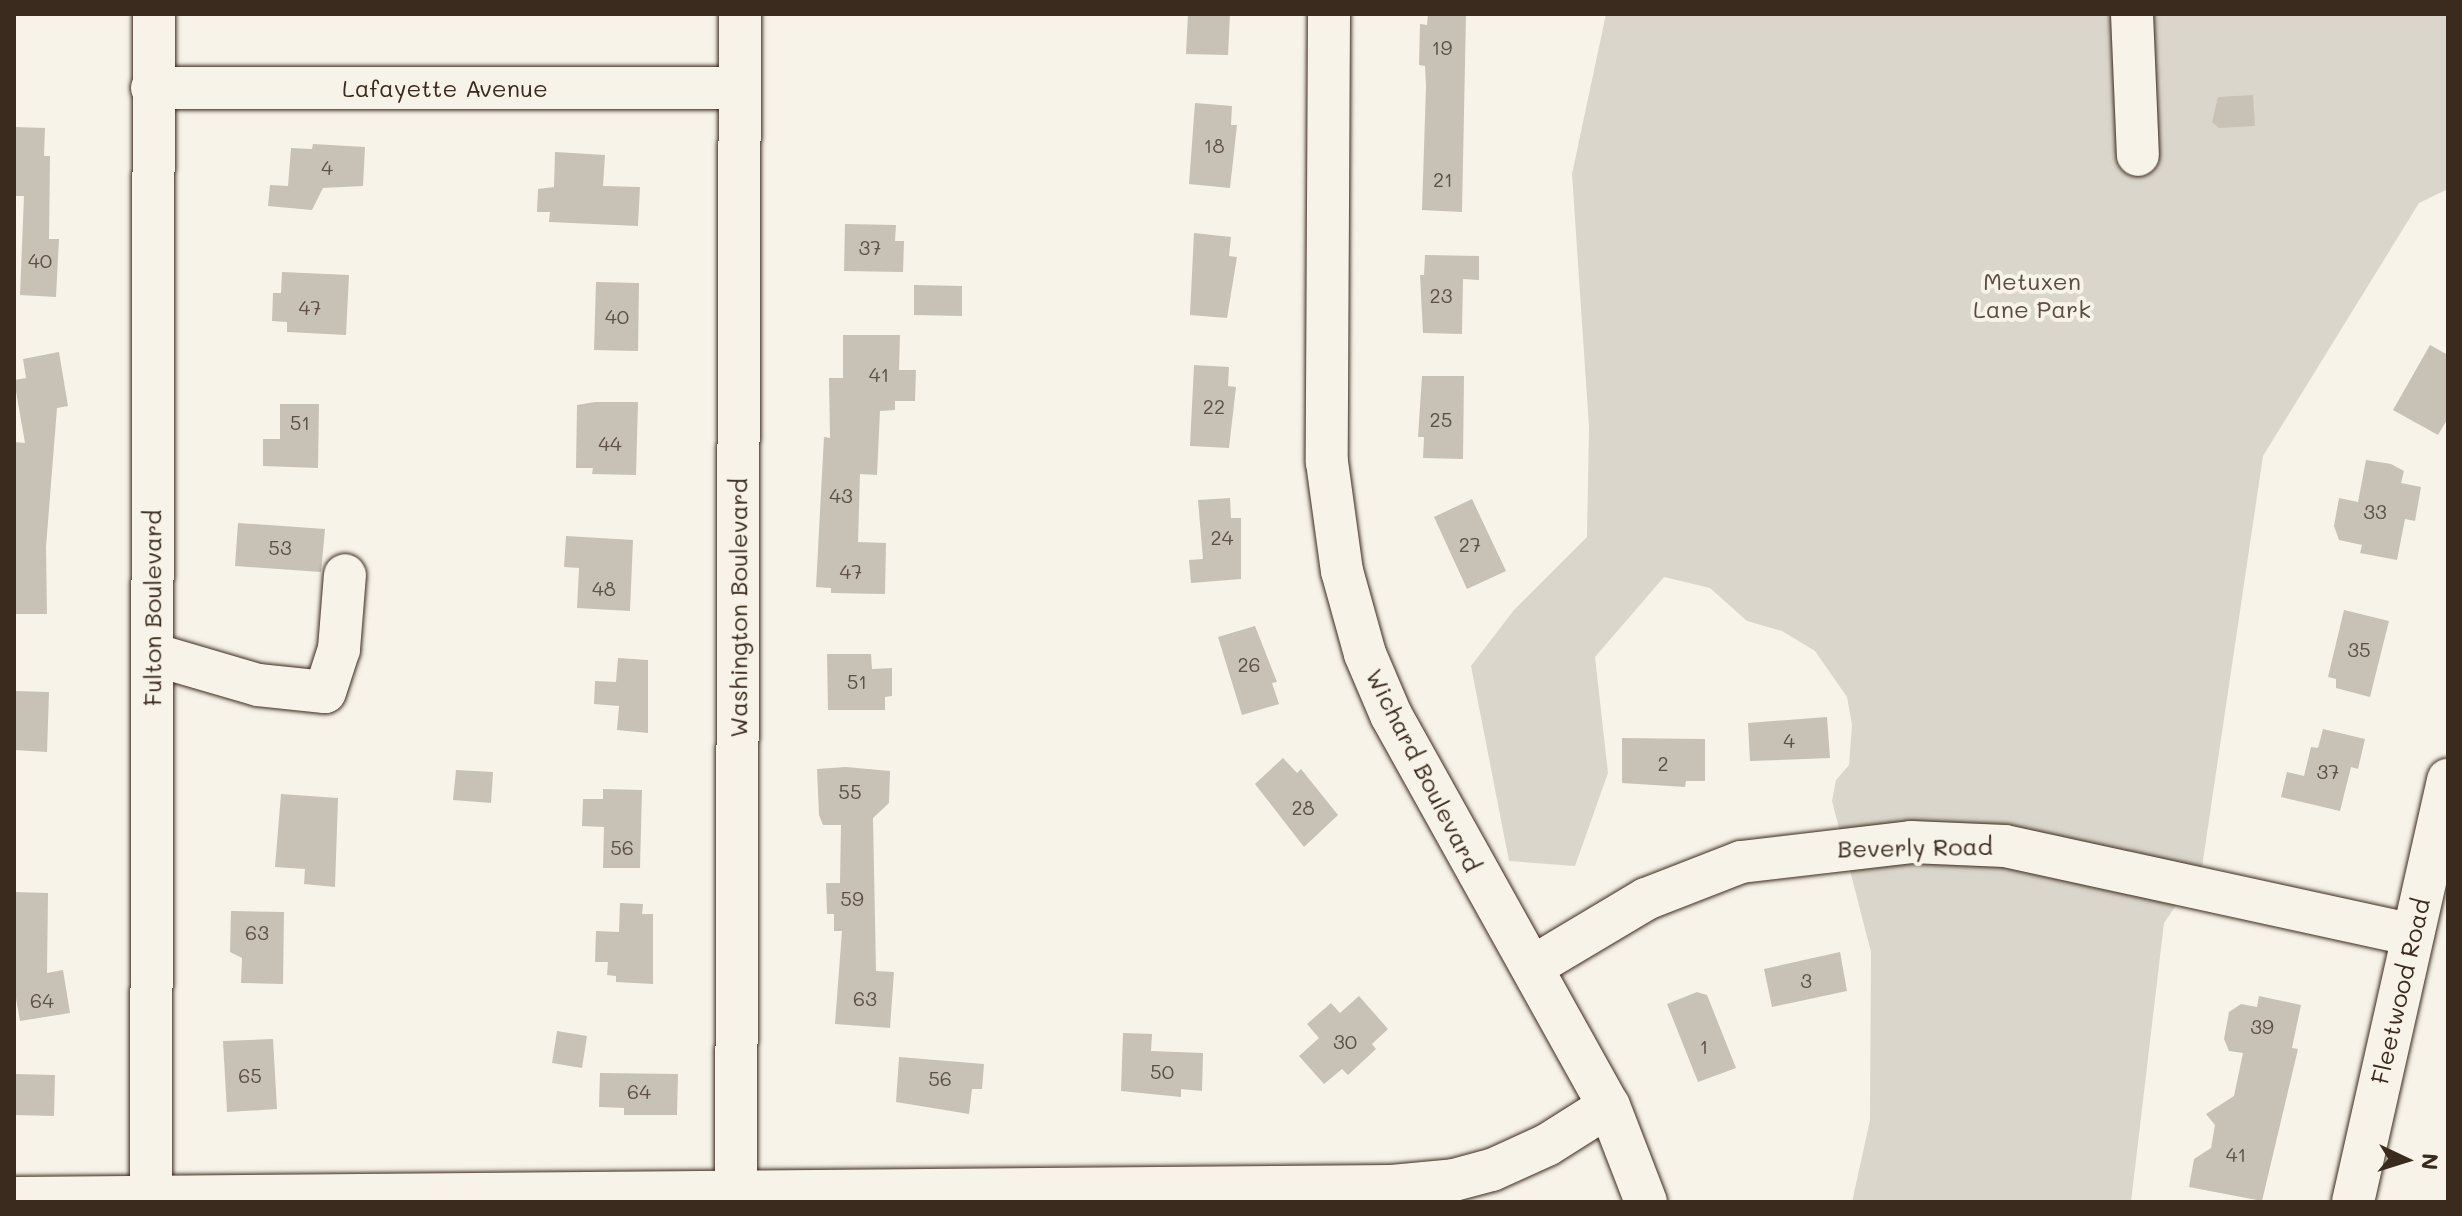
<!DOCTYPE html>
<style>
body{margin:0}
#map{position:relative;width:2462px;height:1216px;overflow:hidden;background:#f7f3e8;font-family:Mali,sans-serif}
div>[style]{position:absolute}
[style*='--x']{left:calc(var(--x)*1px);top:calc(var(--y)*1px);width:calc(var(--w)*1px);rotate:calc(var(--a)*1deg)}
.green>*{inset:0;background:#dbd6cb}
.building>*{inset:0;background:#c8c1b6}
.roads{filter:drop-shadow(0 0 2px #3b2a1e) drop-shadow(0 0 2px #3b2a1e)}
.minor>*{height:42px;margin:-21px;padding:0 21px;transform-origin:21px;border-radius:21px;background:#f7f3e8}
span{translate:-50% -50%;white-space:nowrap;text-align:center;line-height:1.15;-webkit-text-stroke:8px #f7f3e8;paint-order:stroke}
.number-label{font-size:20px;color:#5e5044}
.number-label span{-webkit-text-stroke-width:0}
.street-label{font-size:24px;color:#3b2a1e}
.park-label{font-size:24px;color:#5b4c41}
.frame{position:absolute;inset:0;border:16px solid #3b2a1e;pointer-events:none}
.north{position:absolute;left:2366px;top:1120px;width:80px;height:80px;-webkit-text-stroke:6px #f7f3e8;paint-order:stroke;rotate:94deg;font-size:22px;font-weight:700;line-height:32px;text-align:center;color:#3b2a1e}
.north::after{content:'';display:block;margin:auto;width:28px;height:36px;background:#3b2a1e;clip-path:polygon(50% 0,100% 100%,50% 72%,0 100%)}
</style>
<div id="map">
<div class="green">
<div style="clip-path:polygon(1606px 14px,2446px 14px,2448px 189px,2419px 203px,2263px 456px,2202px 867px,2164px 923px,2131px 1202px,1852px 1202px,1870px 1120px,1871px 952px,1832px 801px,1836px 780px,1849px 765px,1852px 725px,1847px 697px,1815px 651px,1782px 631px,1747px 621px,1710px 588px,1664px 577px,1595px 657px,1608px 773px,1575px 866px,1509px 861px,1471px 666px,1514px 610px,1587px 537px,1589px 427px,1572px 174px)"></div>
</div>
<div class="building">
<div style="clip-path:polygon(1188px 14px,1230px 14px,1228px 55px,1186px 54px)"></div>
<div style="clip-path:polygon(1428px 14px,1466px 14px,1462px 212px,1422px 210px,1426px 86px,1425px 66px,1419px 65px,1420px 24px,1427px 25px)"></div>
<div style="clip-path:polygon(2253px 95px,2255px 126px,2219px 128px,2212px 122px,2218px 97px)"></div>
<div style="clip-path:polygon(1195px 103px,1232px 106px,1231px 125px,1237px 125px,1230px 188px,1189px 184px)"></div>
<div style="clip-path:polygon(14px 127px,45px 128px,44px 156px,50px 156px,49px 239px,59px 239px,56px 297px,20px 295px,24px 196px,14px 196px)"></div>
<div style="clip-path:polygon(313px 144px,365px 147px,363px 186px,323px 188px,312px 210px,268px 206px,270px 185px,288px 186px,291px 148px,312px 149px)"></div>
<div style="clip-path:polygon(555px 152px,605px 155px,603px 186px,640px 187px,638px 226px,549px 222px,550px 212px,537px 212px,538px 189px,554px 187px)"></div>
<div style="clip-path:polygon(845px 224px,896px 225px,895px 241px,904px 241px,903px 272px,844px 271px)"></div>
<div style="clip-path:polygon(1194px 233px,1231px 237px,1229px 256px,1237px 257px,1227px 318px,1190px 315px)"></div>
<div style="clip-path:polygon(1425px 255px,1479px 256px,1479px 280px,1463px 279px,1462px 334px,1423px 333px,1420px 275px,1424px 275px)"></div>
<div style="clip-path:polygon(282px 272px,349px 275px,346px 335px,287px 332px,287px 322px,272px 321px,273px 293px,281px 293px)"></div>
<div style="clip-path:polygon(596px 282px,639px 283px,638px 351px,594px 350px)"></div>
<div style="clip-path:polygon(914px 285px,962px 286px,962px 316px,914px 315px)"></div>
<div style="clip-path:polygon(843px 335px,900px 335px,899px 370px,916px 370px,915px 401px,895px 401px,895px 410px,880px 411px,877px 475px,860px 474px,858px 542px,886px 543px,885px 594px,831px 593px,831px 588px,816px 587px,824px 437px,830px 438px,829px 378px,843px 378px)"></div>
<div style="clip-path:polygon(2430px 345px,2448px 355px,2448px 418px,2438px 435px,2393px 410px)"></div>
<div style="clip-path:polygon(59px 352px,68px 406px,57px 408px,46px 547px,47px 614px,14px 614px,14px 442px,25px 443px,14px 380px,26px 378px,23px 359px)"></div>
<div style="clip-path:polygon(1194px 365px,1229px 367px,1228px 386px,1236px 387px,1229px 448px,1190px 446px)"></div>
<div style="clip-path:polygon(1422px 376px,1464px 376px,1463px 459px,1423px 458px,1424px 437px,1418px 437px)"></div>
<div style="clip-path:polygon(595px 402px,638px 402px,636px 475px,592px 474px,593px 468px,576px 468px,577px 405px)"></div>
<div style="clip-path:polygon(280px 404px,319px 404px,318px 468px,263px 466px,263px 439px,280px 439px)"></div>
<div style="clip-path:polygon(2366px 460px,2391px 464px,2404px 471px,2401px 483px,2421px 487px,2415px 521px,2405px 519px,2397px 560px,2360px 553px,2362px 545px,2339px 540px,2334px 526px,2339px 498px,2358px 502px)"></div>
<div style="clip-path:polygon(1230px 498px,1231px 518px,1241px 518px,1241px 579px,1191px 583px,1189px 560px,1203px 559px,1198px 500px)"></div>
<div style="clip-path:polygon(1472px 499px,1506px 571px,1467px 589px,1434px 517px)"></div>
<div style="clip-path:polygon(238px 523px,325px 529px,321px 572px,235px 566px)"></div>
<div style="clip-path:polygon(566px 536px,633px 540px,630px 611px,577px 608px,579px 568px,564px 567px)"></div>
<div style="clip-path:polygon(2344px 610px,2389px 621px,2370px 697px,2336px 688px,2336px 679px,2328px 677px)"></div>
<div style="clip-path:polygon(1255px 626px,1277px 682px,1272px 683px,1279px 704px,1242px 715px,1218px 637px)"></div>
<div style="clip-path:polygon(827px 654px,871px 654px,872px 669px,892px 668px,892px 696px,885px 697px,885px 710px,828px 710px)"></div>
<div style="clip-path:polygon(618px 658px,648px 660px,648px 733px,617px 730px,619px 706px,594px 704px,595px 681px,616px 682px)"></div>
<div style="clip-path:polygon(14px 691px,49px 692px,47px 752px,14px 750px)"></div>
<div style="clip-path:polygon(1827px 717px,1830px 758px,1750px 761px,1748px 723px)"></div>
<div style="clip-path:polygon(2323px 729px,2365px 739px,2358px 769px,2351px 767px,2340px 811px,2281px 797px,2287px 772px,2304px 776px,2311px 747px,2318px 748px)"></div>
<div style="clip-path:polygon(1622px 738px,1705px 739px,1705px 781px,1686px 781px,1685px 787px,1622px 783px)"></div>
<div style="clip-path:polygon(1283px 758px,1297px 773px,1301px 769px,1338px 815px,1304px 847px,1255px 784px)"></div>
<div style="clip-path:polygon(846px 767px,890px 771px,889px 803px,873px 818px,876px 971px,894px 972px,890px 1028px,835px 1024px,842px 931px,834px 931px,834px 914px,827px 914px,826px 883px,840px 883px,841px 825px,823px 825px,819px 815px,817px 769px)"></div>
<div style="clip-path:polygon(456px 770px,493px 772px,491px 803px,453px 800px)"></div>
<div style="clip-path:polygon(603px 789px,642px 790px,640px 868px,603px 868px,604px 827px,582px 826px,583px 799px,603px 799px)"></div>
<div style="clip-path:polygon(281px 794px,338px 798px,335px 887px,304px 884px,305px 869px,275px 867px)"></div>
<div style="clip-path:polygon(14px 892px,48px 893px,47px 973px,63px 970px,70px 1013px,20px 1021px,14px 987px)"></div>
<div style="clip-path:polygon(620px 903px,643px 904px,642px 914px,653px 914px,653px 984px,616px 982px,616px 976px,607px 975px,608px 962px,595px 962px,596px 931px,619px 932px)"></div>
<div style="clip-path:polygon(231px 911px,284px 912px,283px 984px,241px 983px,242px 958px,230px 952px)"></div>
<div style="clip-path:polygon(1840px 952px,1847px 991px,1772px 1007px,1764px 969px)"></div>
<div style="clip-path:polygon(1697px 992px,1707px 995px,1736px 1068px,1698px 1082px,1667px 1004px)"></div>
<div style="clip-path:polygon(1359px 996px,1388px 1029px,1372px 1044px,1376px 1049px,1348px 1075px,1342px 1069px,1324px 1084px,1299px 1056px,1319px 1038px,1307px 1024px,1331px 1003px,1340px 1013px)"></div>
<div style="clip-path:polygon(2259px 996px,2301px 1005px,2292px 1048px,2298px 1049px,2262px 1201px,2189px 1187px,2194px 1159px,2211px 1148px,2215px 1125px,2206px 1114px,2234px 1096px,2243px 1053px,2229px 1051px,2224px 1039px,2229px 1012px,2241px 1004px,2257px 1007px)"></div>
<div style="clip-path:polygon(557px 1031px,587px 1036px,582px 1068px,552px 1063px)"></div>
<div style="clip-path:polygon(1123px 1033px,1152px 1034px,1151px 1051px,1203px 1053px,1202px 1091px,1181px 1089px,1181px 1097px,1121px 1091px)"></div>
<div style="clip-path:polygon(273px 1039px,277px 1109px,227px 1112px,223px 1041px)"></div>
<div style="clip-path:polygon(899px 1057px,984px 1064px,982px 1089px,972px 1089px,969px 1114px,896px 1102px)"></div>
<div style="clip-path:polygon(600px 1073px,678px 1074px,677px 1115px,624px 1115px,624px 1108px,599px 1107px)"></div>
<div style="clip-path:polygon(14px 1074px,55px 1075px,54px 1116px,14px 1115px)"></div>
</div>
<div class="roads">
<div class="minor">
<div style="--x:1329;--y:14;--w:448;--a:90.3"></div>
<div style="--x:1327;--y:462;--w:110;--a:82.2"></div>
<div style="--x:1342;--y:571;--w:86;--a:74.5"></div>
<div style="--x:1365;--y:654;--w:66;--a:66.9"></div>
<div style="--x:1391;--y:715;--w:448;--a:60.9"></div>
<div style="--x:1609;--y:1106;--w:103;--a:68.9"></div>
<div style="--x:2132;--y:14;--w:141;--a:87.6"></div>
<div style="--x:152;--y:88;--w:587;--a:0"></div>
<div style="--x:152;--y:654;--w:110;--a:16.3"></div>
<div style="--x:258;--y:685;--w:67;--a:6"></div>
<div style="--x:325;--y:692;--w:45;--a:-72"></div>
<div style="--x:339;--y:649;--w:74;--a:-85.4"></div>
<div style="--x:1532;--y:967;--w:133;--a:-30.8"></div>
<div style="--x:1646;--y:899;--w:102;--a:-21.3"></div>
<div style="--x:1741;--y:862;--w:171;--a:-6.7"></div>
<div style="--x:1911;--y:842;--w:94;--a:2.4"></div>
<div style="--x:2005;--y:846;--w:417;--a:12.3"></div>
<div style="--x:14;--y:1198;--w:1378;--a:-0.5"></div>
<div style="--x:1392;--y:1186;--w:62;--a:-5.5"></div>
<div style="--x:1454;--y:1180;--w:39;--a:-15"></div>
<div style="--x:1492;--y:1170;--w:60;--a:-24.4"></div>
<div style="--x:1547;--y:1145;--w:73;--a:-32.2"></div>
<div style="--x:151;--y:1202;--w:1188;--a:-89.86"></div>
<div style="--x:736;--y:1202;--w:1188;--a:-89.81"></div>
<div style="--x:2353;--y:1202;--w:433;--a:-77.3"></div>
</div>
</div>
<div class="number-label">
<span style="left:1442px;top:47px">19</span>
<span style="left:1214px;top:145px">18</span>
<span style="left:327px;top:167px">4</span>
<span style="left:1443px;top:179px">21</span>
<span style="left:870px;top:247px">37</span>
<span style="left:40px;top:260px">40</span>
<span style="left:1441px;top:295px">23</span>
<span style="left:310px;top:307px">47</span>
<span style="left:617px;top:316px">40</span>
<span style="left:879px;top:374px">41</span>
<span style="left:1214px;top:406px">22</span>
<span style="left:1441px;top:419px">25</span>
<span style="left:300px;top:422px">51</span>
<span style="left:610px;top:443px">44</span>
<span style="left:841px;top:495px">43</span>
<span style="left:2375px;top:511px">33</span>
<span style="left:1222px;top:537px">24</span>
<span style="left:1470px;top:544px">27</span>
<span style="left:280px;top:547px">53</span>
<span style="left:851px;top:571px">47</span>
<span style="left:604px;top:588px">48</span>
<span style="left:2359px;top:649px">35</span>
<span style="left:1249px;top:664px">26</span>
<span style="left:857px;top:681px">51</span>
<span style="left:1789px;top:740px">4</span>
<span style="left:1663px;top:763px">2</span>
<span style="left:2328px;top:771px">37</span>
<span style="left:850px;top:791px">55</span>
<span style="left:1303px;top:807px">28</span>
<span style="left:622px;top:847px">56</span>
<span style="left:852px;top:898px">59</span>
<span style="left:257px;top:932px">63</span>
<span style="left:1806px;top:980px">3</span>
<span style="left:865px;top:998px">63</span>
<span style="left:42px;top:1000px">64</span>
<span style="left:2262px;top:1026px">39</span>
<span style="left:1345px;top:1041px">30</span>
<span style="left:1704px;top:1046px">1</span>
<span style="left:1162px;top:1071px">50</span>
<span style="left:250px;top:1075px">65</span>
<span style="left:940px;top:1078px">56</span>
<span style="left:639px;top:1091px">64</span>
<span style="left:2236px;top:1154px">41</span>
</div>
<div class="street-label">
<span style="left:445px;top:88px">Lafayette Avenue</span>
<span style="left:152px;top:608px;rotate:-90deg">Fulton Boulevard</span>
<span style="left:738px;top:608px;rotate:-90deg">Washington Boulevard</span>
<span style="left:1424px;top:770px;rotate:63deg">Wichard Boulevard</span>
<span style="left:1915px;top:847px;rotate:-1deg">Beverly Road</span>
<span style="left:2400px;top:991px;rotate:-77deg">Fleetwood Road</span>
</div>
<div class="park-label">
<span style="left:2032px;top:295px">Metuxen<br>Lane Park</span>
</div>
<div class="frame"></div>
<div class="north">N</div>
</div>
